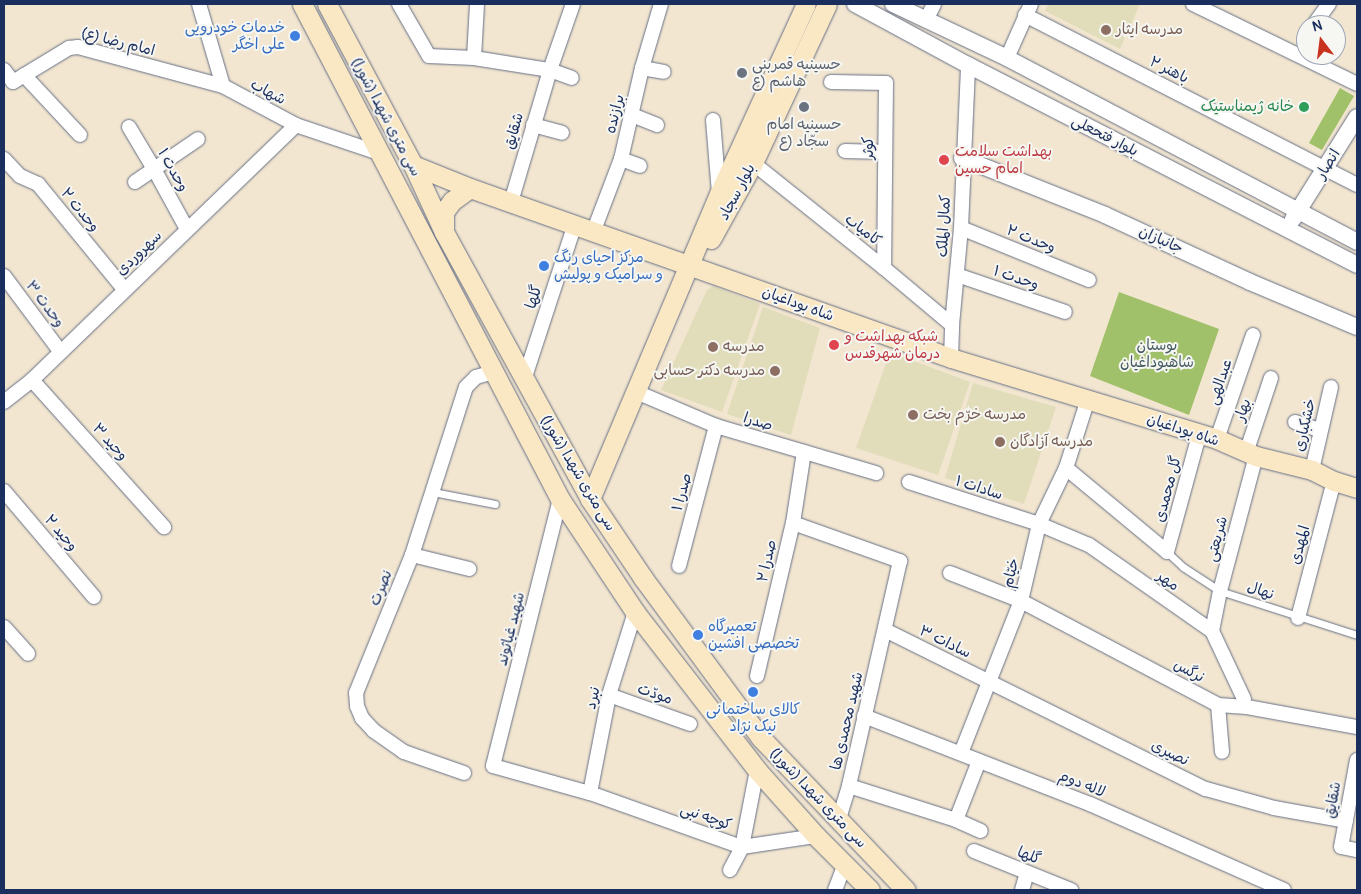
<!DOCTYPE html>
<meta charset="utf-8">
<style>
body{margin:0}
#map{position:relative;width:1361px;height:894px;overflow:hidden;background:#f2e6d0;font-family:Pangolin,"Playpen Sans Arabic",sans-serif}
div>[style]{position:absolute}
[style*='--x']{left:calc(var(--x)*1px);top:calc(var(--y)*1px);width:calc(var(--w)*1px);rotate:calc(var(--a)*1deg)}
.built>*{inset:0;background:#e1dcba}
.green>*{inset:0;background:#a0c069}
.roads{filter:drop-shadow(0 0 1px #666f86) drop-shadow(0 0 1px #666f86)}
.service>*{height:7px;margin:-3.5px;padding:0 3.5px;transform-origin:3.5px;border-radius:3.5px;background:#fff}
.minor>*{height:14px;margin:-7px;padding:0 7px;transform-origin:7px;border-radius:7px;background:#fff}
.tertiary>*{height:16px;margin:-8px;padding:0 8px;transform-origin:8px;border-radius:8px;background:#fff}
.secondary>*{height:19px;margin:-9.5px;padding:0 9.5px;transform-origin:9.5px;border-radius:9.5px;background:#fae7c3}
.dots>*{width:14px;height:14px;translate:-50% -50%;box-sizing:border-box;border:2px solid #f6f6f2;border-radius:50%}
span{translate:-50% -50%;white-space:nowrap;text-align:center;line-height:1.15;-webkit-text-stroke:4px #f6f6f2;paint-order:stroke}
.shop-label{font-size:15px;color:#366cbe}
.right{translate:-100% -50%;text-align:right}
.left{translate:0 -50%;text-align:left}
.education-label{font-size:15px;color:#785e54}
.street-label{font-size:15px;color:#1b2f5e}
.worship-label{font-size:15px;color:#5b616d}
.leisure-label{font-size:15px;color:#27864d}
.health-label{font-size:15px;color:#be3a42}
.park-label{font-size:15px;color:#435a61}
.frame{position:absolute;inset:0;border:5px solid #1b2f5e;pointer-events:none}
.north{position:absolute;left:1296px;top:15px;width:50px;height:50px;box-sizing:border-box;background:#f6f6f2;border:1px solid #9ea6b7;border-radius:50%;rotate:345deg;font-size:14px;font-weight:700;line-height:20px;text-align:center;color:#1b2f5e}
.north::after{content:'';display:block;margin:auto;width:18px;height:22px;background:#c8321e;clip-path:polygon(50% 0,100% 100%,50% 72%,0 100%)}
</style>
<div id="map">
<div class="built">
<div style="clip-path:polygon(1048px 4px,1140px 4px,1120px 49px,1045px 11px)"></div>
<div style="clip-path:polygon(713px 286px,760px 304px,722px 412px,661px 390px,707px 290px)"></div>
<div style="clip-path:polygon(763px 307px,820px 328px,791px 435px,727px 414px)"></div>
<div style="clip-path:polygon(890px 352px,970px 382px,938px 475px,856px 448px)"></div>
<div style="clip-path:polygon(973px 383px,1056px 407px,1024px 504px,945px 478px)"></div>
</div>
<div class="green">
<div style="clip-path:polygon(1340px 88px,1354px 96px,1322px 150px,1309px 143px)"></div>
<div style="clip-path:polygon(1119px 292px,1219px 329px,1189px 415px,1090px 376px)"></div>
</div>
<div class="roads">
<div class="service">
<div style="--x:433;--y:492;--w:63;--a:11"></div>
<div style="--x:1167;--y:552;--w:22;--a:43"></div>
<div style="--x:1183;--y:567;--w:44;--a:33"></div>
<div style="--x:1220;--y:591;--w:144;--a:17.8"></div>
</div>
<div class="minor">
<div style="--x:199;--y:4;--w:85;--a:73.7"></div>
<div style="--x:223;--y:86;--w:83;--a:28.1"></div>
<div style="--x:296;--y:125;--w:88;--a:18.6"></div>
<div style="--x:399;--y:4;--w:60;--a:60"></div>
<div style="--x:429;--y:56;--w:45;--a:2.5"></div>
<div style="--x:474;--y:58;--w:77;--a:9"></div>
<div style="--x:550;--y:70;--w:23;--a:20"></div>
<div style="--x:1193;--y:4;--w:182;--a:26"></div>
<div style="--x:1025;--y:15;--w:373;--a:27.1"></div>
<div style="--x:926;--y:20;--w:18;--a:-63"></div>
<div style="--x:1315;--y:23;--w:24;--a:-54"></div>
<div style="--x:474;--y:58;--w:54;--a:-86.8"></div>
<div style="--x:1007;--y:58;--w:59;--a:-66"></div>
<div style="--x:642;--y:68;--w:22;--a:10"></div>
<div style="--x:4;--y:70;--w:15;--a:53"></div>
<div style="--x:13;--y:82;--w:66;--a:-31.3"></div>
<div style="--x:69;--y:48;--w:9;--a:-6"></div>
<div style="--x:78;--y:47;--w:150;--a:15.1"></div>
<div style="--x:24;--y:75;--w:82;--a:47"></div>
<div style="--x:831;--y:82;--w:55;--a:1"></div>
<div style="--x:886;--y:83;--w:185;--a:90.6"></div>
<div style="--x:632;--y:115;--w:27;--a:22"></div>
<div style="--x:713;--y:120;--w:73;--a:85.3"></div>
<div style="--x:533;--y:125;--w:30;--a:15"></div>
<div style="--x:129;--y:127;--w:49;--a:59.2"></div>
<div style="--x:154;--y:169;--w:68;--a:61.2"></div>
<div style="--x:845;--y:151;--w:40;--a:1.4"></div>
<div style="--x:4;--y:159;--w:23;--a:47"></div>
<div style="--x:20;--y:176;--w:20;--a:24"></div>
<div style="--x:38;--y:184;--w:136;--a:50.7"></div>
<div style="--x:621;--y:159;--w:20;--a:20"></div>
<div style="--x:753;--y:163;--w:168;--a:38.7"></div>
<div style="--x:884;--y:268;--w:89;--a:40"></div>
<div style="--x:135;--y:182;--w:76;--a:-34.3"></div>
<div style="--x:511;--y:202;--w:138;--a:-73.5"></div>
<div style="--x:550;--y:70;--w:70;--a:-70.8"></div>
<div style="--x:961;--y:228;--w:138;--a:22.1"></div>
<div style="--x:594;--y:230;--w:76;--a:-69.2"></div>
<div style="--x:621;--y:159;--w:93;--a:-77"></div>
<div style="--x:642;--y:68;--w:67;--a:-73.5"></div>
<div style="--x:957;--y:275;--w:114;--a:18.9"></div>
<div style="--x:4;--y:276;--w:94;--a:53.3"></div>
<div style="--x:951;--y:358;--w:33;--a:-88"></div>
<div style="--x:952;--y:325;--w:97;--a:-84.7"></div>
<div style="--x:961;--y:228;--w:163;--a:-87.5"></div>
<div style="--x:32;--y:380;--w:198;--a:48.1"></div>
<div style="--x:524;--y:380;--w:164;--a:-71.9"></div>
<div style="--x:634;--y:391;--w:89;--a:23.1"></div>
<div style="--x:716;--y:426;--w:167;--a:16.4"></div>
<div style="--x:4;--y:402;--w:36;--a:-38"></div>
<div style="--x:32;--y:380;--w:367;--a:-44"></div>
<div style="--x:1295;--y:422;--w:26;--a:18"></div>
<div style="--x:1217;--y:439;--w:110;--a:-70.9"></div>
<div style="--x:1246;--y:453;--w:79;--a:-71.6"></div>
<div style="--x:1066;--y:468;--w:131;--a:39.7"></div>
<div style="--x:1167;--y:552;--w:121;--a:-74.7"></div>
<div style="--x:1312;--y:470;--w:85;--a:-77.1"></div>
<div style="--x:909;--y:482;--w:137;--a:17.9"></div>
<div style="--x:1039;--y:524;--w:54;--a:22.8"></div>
<div style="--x:1089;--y:545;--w:150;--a:35"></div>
<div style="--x:1212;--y:631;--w:75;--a:64.8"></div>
<div style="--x:4;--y:491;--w:139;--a:49.7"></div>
<div style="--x:560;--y:499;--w:275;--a:104.1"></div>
<div style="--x:493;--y:766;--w:101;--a:15.6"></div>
<div style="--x:590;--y:793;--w:161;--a:19.6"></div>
<div style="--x:742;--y:847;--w:75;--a:-8.5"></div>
<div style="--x:793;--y:523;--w:114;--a:19.6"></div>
<div style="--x:900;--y:561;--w:231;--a:102.8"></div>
<div style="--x:849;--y:786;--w:34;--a:107"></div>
<div style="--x:412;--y:555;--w:59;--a:13.8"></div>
<div style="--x:679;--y:566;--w:145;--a:-75.2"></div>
<div style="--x:950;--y:573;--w:76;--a:21.5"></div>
<div style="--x:1021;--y:601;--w:223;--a:27.8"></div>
<div style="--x:1218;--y:705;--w:29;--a:4"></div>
<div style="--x:1247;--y:707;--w:112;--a:10.3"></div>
<div style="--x:1298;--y:618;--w:142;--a:-75.3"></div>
<div style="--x:4;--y:627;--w:36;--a:48"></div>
<div style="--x:885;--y:630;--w:358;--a:26.4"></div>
<div style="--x:1206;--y:789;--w:71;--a:15.6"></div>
<div style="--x:1274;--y:808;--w:73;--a:10.2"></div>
<div style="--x:1212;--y:631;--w:41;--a:-78.7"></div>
<div style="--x:1220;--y:591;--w:140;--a:-75.1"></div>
<div style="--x:757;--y:676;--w:157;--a:-76.8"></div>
<div style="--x:793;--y:523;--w:72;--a:-81.2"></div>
<div style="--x:609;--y:695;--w:86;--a:19.7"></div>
<div style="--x:1218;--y:705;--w:47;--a:85.1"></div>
<div style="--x:864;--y:716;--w:243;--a:21.3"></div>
<div style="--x:1090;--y:804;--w:212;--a:23.9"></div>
<div style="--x:961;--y:753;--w:163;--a:-68.5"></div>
<div style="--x:1021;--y:601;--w:79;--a:-76.8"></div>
<div style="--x:1039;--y:524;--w:62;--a:-64.3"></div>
<div style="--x:1066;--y:468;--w:72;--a:-72.3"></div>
<div style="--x:1357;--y:760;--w:88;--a:100.4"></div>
<div style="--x:1341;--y:847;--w:16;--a:11"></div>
<div style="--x:464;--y:773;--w:64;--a:-160.7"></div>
<div style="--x:404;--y:752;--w:37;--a:-145"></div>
<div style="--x:374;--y:731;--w:18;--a:-133"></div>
<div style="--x:362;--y:718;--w:13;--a:-113"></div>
<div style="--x:357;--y:706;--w:13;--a:-94"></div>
<div style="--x:356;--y:693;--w:149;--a:-67.9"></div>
<div style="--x:412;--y:555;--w:176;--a:-72.2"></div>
<div style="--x:466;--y:387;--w:14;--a:-45"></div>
<div style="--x:476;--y:377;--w:18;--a:-16"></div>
<div style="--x:849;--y:786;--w:112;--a:17.6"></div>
<div style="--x:956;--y:820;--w:27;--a:24"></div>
<div style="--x:590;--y:793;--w:100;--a:-79"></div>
<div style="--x:609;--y:695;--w:87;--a:-72.6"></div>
<div style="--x:956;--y:820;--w:63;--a:-68.7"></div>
<div style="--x:974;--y:851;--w:105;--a:21.9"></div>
<div style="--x:730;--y:870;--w:26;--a:-62"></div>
<div style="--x:742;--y:847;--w:78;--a:-79"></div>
<div style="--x:835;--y:890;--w:28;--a:-69"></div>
<div style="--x:1022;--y:890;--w:18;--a:-74"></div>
</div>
<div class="tertiary">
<div style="--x:855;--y:4;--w:128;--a:28.4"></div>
<div style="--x:968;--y:65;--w:437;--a:27.2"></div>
<div style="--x:893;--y:4;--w:126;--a:25.3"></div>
<div style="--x:1007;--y:58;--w:395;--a:27.7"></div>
<div style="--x:962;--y:158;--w:154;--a:21.7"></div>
<div style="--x:1105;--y:215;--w:160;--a:24.8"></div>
<div style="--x:1250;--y:282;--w:116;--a:22.8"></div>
<div style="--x:1293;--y:219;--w:120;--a:-57.9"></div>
</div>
<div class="secondary">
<div style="--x:302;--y:4;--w:558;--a:62.47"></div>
<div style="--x:560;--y:499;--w:136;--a:56.4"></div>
<div style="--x:635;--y:612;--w:200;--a:52.3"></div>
<div style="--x:757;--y:770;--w:89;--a:48.2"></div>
<div style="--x:816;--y:836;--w:76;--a:45"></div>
<div style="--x:327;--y:4;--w:183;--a:61.9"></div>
<div style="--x:413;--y:165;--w:74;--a:65.2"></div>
<div style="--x:444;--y:232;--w:304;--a:61.3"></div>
<div style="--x:590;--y:499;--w:95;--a:56.1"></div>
<div style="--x:643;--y:578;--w:199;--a:53.6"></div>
<div style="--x:761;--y:738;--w:210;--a:46.4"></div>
<div style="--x:413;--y:165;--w:61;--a:22"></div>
<div style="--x:470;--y:188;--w:510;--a:19.46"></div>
<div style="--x:951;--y:358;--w:278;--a:16.9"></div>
<div style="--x:1217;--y:439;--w:43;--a:23.6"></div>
<div style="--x:1256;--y:456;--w:58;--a:14"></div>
<div style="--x:1312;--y:470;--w:25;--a:27"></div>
<div style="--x:1334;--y:481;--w:24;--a:17"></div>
<div style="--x:444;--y:232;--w:20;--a:-90"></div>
<div style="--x:444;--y:212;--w:14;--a:-54"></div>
<div style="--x:452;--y:201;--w:22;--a:-36"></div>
<div style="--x:711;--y:239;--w:87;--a:-61.1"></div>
<div style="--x:753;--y:163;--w:175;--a:-65"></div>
<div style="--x:590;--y:499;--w:331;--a:-67.1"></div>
<div style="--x:719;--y:194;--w:209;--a:-65.4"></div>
</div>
</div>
<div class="dots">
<div style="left:1106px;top:30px;background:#8d6e63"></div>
<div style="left:295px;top:36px;background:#3f7fe0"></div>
<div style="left:742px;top:73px;background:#6b7280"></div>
<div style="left:804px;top:107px;background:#6b7280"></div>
<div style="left:1304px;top:107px;background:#2e9e5b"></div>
<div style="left:944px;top:160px;background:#e0444e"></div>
<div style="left:544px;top:266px;background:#3f7fe0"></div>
<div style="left:834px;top:345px;background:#e0444e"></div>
<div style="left:713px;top:347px;background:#8d6e63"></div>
<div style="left:775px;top:371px;background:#8d6e63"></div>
<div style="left:913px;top:415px;background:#8d6e63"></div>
<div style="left:1000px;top:442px;background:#8d6e63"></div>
<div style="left:698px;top:635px;background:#3f7fe0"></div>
<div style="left:753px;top:692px;background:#3f7fe0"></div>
</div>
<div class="shop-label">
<span class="right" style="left:285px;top:36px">خدمات خودرویی<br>علی اخگر</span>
<span class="left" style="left:554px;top:266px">مرکز احیای رنگ<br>و سرامیک و پولیش</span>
<span class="left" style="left:708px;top:635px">تعمیرگاه<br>تخصصی افشین</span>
<span style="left:753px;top:718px">کالای ساختمانی<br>نیک نژاد</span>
</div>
<div class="education-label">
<span class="left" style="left:1116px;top:30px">مدرسه ایثار</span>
<span class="left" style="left:723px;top:347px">مدرسه</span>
<span class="right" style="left:765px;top:371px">مدرسه دکتر حسابی</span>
<span class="left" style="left:923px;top:415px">مدرسه خرّم بخت</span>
<span class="left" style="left:1010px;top:442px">مدرسه آزادگان</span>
</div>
<div class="street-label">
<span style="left:118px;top:42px;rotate:14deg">امام رضا (ع)</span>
<span style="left:1169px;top:70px;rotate:27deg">باهنر ۲</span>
<span style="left:268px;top:92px;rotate:28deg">شهاب</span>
<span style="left:615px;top:114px;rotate:-76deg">برازنده</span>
<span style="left:386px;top:117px;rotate:62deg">سی متری شهدا (شورا)</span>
<span style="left:514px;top:131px;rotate:-74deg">شقایق</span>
<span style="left:1105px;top:136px;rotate:27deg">بلوار فتحعلی</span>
<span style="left:869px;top:148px;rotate:-90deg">کوثر</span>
<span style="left:1328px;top:164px;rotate:-58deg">انصار</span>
<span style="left:173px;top:170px;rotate:61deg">وحدت ۱</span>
<span style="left:737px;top:192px;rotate:-62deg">بلوار سجاد</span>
<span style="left:80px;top:210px;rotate:51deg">وحدت ۲</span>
<span style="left:944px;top:226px;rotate:-87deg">کمال الملک</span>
<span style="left:863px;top:230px;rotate:38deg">کامیاب</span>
<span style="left:1031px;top:239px;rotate:22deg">وحدت ۲</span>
<span style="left:1161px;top:240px;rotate:24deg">جانبازان</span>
<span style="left:139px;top:253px;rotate:-44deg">سهروردی</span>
<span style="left:1016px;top:278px;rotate:19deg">وحدت ۱</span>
<span style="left:534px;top:297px;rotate:-72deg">گلها</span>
<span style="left:45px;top:304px;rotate:53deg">وحدت ۳</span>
<span style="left:798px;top:304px;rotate:20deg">شاه بوداغیان</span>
<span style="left:1220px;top:382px;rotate:-71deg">عبدالهی</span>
<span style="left:1243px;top:410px;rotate:-71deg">بهار</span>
<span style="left:758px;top:422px;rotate:17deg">صدرا</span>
<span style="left:1305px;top:425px;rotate:-77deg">خشکباری</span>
<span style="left:1183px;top:430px;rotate:18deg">شاه بوداغیان</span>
<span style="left:110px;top:442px;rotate:48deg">وحید ۳</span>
<span style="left:578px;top:473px;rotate:59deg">سی متری شهدا (شورا)</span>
<span style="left:979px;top:488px;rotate:18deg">سادات ۱</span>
<span style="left:1168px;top:489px;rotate:-75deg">گل محمدی</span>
<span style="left:682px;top:492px;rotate:-75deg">صدرا ۱</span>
<span style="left:61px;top:533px;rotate:50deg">وحید ۲</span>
<span style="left:1217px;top:539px;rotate:-75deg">شریعتی</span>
<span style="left:1300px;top:545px;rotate:-75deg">المهدی</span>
<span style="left:767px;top:561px;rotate:-77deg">صدرا ۲</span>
<span style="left:1011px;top:573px;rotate:-76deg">خیّام</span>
<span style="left:1168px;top:581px;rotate:35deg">مهر</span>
<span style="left:381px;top:588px;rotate:-68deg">نصرت</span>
<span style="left:1261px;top:591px;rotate:19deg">نهال</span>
<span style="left:511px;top:629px;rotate:-76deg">شهید غیاثوند</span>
<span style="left:945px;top:642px;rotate:26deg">سادات ۳</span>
<span style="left:1189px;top:671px;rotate:28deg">نرگس</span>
<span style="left:655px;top:694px;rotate:19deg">مودّت</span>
<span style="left:593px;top:698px;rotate:-77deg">نبرد</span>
<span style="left:847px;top:721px;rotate:-77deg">شهید محمدی ها</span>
<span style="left:1170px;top:753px;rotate:26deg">نصیری</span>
<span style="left:1082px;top:784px;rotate:22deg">لاله دوم</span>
<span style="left:818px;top:798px;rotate:46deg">سی متری شهدا (شورا)</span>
<span style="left:1333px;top:800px;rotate:-80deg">شقایق</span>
<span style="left:706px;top:817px;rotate:19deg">کوچه نبی</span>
<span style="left:1029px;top:856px;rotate:22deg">گلها</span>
</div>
<div class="worship-label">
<span class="left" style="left:752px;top:73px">حسینیه قمربنی<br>هاشم (ع</span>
<span style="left:804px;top:133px">حسینیه امام<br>سجّاد (ع</span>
</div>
<div class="leisure-label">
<span class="right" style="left:1294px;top:107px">خانه ژیمناستیک</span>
</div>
<div class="health-label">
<span class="left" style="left:955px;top:160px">بهداشت سلامت<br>امام حسین</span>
<span class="left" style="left:845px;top:345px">شبکه بهداشت و<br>درمان شهرقدس</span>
</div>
<div class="park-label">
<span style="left:1157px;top:354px">بوستان<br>شاهبوداغیان</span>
</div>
<div class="frame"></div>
<div class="north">N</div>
</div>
